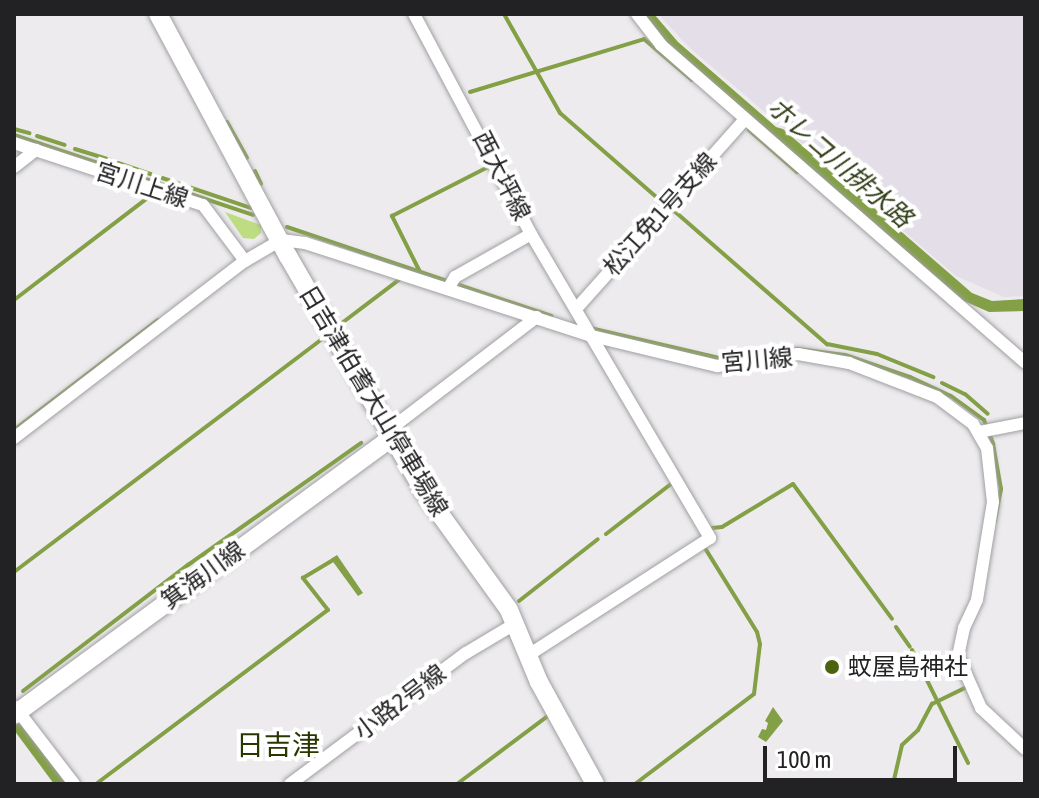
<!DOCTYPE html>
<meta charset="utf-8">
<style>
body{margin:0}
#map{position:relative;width:1039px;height:798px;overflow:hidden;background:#edebee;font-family:"Asap Condensed","Noto Sans JP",sans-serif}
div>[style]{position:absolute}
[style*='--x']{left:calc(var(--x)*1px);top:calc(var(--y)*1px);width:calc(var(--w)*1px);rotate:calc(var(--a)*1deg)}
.built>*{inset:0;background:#e3dee8}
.green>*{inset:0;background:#bedd83}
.water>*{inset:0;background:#83a046}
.stream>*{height:4px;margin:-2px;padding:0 2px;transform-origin:2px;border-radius:2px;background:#83a046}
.roads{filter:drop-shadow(0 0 2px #a09fa2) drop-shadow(0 0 2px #a09fa2)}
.street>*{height:12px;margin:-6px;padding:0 6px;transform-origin:6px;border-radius:6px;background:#fff}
.secondary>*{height:18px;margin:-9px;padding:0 9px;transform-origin:9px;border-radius:9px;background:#fff}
.dots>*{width:22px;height:22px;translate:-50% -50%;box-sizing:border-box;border:4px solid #fff;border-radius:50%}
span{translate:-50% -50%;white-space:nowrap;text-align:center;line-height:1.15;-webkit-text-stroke:8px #fff;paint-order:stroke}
.street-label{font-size:24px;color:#222123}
.poi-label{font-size:24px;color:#222123}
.left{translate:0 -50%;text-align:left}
.water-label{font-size:26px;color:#303c16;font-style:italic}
.quarter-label{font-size:28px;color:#283700}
.frame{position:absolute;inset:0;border:16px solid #222123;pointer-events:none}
.scale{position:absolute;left:763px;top:746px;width:194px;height:36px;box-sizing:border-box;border:4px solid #222123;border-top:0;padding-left:10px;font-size:24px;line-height:28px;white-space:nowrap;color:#222123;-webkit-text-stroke:6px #fff;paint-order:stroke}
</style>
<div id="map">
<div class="built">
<div style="clip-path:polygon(658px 14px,1025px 14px,1025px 296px,1004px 297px,956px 276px,690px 48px)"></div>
</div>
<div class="green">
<div style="clip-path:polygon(225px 212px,261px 225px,261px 233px,254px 239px,243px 238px)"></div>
</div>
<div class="water">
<div style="clip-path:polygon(642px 14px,654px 14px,678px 42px,776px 127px,783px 129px,972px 293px,992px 301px,1025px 299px,1025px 311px,989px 312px,964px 301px,669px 46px)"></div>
<div style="clip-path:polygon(337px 555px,363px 593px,358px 596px,331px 559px)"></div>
<div style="clip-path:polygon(773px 707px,783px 721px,766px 742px,758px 737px,762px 729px,766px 730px,768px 723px,765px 721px)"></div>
<div style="clip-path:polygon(14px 714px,67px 784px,54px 784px,14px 730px)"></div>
</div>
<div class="stream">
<div style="--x:504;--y:14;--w:114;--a:60.5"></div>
<div style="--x:560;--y:113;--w:135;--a:41.1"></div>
<div style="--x:470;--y:92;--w:182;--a:-16.9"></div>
<div style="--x:644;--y:39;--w:63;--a:40.5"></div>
<div style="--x:227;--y:122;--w:41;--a:60.9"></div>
<div style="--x:14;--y:129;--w:16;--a:15"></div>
<div style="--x:749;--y:130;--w:64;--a:41.2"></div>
<div style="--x:14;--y:135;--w:252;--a:18.5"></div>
<div style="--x:37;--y:136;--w:29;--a:18"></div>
<div style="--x:75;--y:149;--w:38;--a:17"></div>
<div style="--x:118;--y:163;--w:140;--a:18.7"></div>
<div style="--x:255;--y:171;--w:14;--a:65"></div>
<div style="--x:672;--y:209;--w:206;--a:41.1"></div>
<div style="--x:827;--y:344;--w:51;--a:11.3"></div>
<div style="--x:877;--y:354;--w:61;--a:22.3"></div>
<div style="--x:287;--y:227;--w:279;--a:18.6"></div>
<div style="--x:420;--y:272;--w:63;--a:-116.6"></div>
<div style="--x:392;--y:216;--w:110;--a:-27"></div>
<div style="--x:14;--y:300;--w:176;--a:-37.4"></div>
<div style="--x:338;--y:326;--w:78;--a:-37.2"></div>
<div style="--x:590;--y:328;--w:137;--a:13.1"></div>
<div style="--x:723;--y:359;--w:59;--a:-7.9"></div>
<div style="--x:797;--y:349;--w:48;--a:7.1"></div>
<div style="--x:845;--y:355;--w:69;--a:18.7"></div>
<div style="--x:910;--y:377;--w:45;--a:24.9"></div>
<div style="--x:951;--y:396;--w:41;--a:36"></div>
<div style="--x:984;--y:420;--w:26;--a:69"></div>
<div style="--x:993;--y:444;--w:46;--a:79.9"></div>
<div style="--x:1001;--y:489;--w:33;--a:101"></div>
<div style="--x:942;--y:383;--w:25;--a:26"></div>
<div style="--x:965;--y:394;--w:30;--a:41"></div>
<div style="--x:14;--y:430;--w:181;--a:-37.4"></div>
<div style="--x:712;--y:528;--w:10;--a:-6"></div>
<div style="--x:722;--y:527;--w:83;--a:-31.2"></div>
<div style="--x:793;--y:484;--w:167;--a:53.7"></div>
<div style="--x:606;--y:534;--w:82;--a:-37.6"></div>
<div style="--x:14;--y:572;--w:390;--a:-37.1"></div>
<div style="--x:519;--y:601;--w:100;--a:-38.1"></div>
<div style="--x:896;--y:627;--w:24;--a:55"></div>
<div style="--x:912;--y:650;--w:126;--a:63.6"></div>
<div style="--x:23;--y:691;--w:208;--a:-37.4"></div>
<div style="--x:188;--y:565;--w:212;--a:-35.2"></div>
<div style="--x:96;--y:784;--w:290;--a:-36.9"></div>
<div style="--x:328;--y:610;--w:41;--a:-128"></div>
<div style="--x:303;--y:578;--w:37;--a:-31"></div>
<div style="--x:457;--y:784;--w:114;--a:-36.8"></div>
<div style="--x:635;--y:784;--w:149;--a:-37.1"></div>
<div style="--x:754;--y:694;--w:50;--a:-83.2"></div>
<div style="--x:760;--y:644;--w:12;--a:-104"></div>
<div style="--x:757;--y:632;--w:99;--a:-121.8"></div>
<div style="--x:893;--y:784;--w:40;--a:-77"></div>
<div style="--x:902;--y:745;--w:22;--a:-43"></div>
<div style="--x:918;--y:730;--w:30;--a:-62"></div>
<div style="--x:932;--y:704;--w:39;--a:-26"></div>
</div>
<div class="roads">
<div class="street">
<div style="--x:414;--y:14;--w:249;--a:62"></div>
<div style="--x:531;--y:234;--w:353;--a:59.5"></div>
<div style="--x:710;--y:538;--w:218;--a:147.2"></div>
<div style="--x:637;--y:14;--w:39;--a:52"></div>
<div style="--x:661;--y:45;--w:483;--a:41.1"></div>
<div style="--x:14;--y:143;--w:199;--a:18.2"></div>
<div style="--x:203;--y:205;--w:70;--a:53.1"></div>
<div style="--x:14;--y:167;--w:28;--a:-38"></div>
<div style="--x:448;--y:289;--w:14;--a:-60"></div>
<div style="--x:455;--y:277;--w:87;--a:-29.5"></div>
<div style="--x:576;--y:309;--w:254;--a:-48.3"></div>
<div style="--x:389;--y:430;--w:186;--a:-37.4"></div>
<div style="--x:979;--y:432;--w:47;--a:-11.1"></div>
<div style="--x:14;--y:438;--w:291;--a:-37.5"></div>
<div style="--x:245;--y:261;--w:42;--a:-30.3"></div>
<div style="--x:281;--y:240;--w:24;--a:7"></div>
<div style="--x:305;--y:243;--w:302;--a:18"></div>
<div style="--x:592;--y:336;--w:129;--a:13.5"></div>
<div style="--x:717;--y:366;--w:82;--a:-8.4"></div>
<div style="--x:798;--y:354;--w:52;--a:10"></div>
<div style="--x:849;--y:363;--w:94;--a:21.1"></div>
<div style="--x:937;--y:397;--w:45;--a:36.9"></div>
<div style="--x:973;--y:424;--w:28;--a:60"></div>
<div style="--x:987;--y:448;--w:54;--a:83.7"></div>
<div style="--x:993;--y:502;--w:99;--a:99.3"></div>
<div style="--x:977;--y:600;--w:31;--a:115"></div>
<div style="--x:964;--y:628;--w:29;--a:102"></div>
<div style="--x:958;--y:656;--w:57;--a:66.1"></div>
<div style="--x:981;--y:708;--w:60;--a:43"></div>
<div style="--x:15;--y:707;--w:97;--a:52.5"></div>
<div style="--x:290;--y:784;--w:219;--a:-36.7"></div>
<div style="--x:466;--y:653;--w:55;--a:-30.8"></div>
</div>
<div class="secondary">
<div style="--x:158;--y:14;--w:275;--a:61.8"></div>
<div style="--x:288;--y:256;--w:272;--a:60"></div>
<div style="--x:424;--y:492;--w:145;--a:54.2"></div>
<div style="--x:509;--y:610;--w:78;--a:67.4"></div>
<div style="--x:539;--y:682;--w:116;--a:61.2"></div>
<div style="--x:14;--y:715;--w:470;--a:-36.3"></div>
</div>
</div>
<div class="dots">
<div style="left:832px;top:667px;background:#4b620f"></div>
</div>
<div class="street-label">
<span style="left:502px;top:176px;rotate:63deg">西大坪線</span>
<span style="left:142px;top:185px;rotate:18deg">宮川上線</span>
<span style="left:660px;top:214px;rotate:-48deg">松江免1号支線</span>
<span style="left:757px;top:360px;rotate:-5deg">宮川線</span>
<span style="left:374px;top:401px;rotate:59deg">日吉津伯耆大山停車場線</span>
<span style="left:203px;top:575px;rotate:-36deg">箕海川線</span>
<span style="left:400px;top:702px;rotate:-37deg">小路2号線</span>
</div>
<div class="poi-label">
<span class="left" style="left:848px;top:667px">蚊屋島神社</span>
</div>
<div class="water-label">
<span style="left:839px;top:163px;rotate:41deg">ホレコ川排水路</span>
</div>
<div class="quarter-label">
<span style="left:278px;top:745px">日吉津</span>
</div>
<div class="frame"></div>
<div class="scale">100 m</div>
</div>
